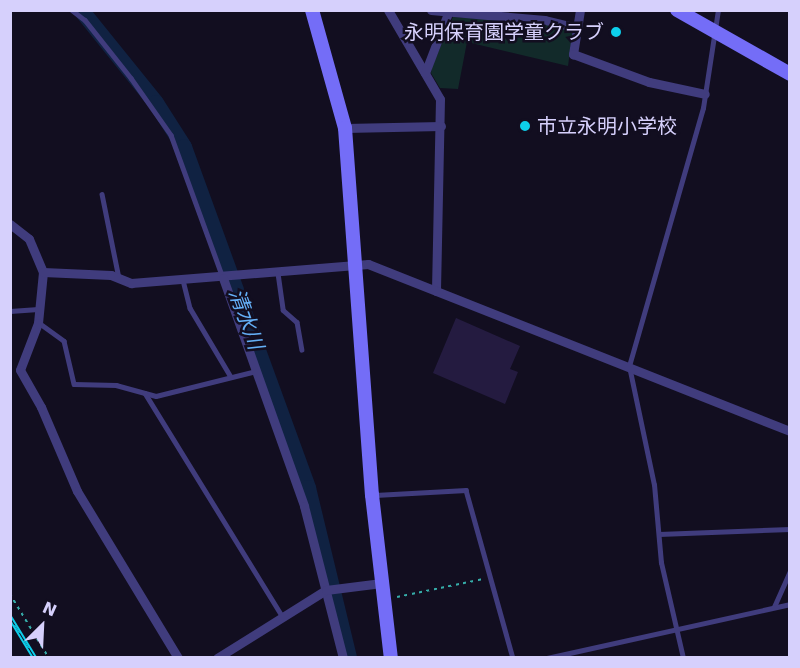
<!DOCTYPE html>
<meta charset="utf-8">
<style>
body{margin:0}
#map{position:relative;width:800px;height:668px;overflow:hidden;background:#120e20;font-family:"DejaVu Sans","Noto Sans JP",sans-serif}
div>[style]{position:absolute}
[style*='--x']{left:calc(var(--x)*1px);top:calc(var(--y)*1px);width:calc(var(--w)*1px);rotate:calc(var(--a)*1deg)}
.green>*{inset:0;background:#122a2a}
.river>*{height:16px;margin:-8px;padding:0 8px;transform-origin:8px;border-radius:8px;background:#102242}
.building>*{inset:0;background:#241b40}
.path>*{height:1.5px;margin-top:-0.75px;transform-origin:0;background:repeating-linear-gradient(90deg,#35aca8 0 3px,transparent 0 7.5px)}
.lane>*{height:4.5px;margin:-2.25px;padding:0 2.25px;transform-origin:2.25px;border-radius:2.25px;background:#403c7d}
.street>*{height:9px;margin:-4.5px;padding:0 4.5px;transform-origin:4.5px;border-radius:4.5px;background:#403c7d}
.secondary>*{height:14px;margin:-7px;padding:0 7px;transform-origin:7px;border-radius:7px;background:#746df7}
.rail>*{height:5px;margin-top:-2.5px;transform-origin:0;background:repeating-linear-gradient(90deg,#120e20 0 9px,#0dcfeb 0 18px);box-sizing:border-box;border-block:2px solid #0dcfeb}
.dots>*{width:16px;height:16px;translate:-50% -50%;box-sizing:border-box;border:3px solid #120e20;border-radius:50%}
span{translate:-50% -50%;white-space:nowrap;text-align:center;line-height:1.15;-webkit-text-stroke:5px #120e20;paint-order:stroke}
.poi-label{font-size:20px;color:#d6d0fc}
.right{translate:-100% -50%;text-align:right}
.left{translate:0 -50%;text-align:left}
.water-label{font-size:21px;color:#64aff6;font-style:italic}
.frame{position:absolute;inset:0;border:12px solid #d6d0fc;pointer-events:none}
.north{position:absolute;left:12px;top:596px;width:60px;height:60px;-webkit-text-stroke:4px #120e20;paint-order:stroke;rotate:24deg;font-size:16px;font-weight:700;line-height:24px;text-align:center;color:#d6d0fc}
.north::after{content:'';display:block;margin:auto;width:21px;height:27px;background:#d6d0fc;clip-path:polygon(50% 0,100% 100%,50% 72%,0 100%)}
</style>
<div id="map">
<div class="green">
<div style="clip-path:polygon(453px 17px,542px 22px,573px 30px,568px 66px,467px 42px,458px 89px,440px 88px,431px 73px,432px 67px)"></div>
</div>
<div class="river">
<div style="--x:81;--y:10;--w:119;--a:51.1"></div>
<div style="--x:156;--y:103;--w:52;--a:57.5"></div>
<div style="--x:184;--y:147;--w:363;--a:70"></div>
<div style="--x:308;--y:488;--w:175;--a:76.4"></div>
</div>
<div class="building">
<div style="clip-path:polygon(456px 318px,520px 346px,510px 369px,518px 372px,505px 404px,433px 373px)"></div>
</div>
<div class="path">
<div style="--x:10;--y:594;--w:75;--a:58.6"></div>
<div style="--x:397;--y:597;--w:88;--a:-11.8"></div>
</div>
<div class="lane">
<div style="--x:72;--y:10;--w:16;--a:38"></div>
<div style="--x:85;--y:20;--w:74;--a:51.6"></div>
<div style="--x:131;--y:78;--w:70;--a:54.9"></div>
<div style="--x:171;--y:135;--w:149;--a:70"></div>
<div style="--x:102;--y:194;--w:86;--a:78.6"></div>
<div style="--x:278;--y:273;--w:37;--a:82"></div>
<div style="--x:283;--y:310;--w:18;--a:41"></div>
<div style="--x:297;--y:322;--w:28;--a:80"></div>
<div style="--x:183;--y:280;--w:29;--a:76"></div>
<div style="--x:190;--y:308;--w:80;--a:59.3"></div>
<div style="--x:10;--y:311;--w:28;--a:-4"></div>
<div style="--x:38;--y:322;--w:32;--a:36"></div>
<div style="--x:64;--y:341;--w:44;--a:76.9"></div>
<div style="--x:74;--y:384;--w:42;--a:1.4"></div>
<div style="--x:116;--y:385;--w:41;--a:15.4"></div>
<div style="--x:156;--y:396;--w:103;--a:-14"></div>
<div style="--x:145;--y:393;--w:262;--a:58.4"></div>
<div style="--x:375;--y:495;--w:91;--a:-3.1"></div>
<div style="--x:466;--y:490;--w:174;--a:74.4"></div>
<div style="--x:659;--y:534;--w:131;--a:-2.2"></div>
<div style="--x:774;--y:607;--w:39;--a:-66"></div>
<div style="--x:547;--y:658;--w:249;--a:-12.5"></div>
<div style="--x:683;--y:658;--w:98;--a:-103"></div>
<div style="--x:661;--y:563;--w:78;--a:-95.1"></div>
<div style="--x:654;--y:485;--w:122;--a:-101.9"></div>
<div style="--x:629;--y:366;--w:268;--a:-74"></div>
<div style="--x:703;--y:108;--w:99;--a:-81.3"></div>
</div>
<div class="street">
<div style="--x:388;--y:10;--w:103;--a:59.7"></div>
<div style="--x:440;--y:99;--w:192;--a:91.2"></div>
<div style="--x:431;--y:10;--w:114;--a:5"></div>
<div style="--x:545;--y:20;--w:33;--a:14"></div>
<div style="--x:580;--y:10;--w:45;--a:99"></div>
<div style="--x:573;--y:54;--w:81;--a:20.2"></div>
<div style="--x:649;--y:82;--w:57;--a:12.1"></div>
<div style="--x:425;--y:73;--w:64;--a:-69"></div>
<div style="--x:345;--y:128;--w:96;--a:-1.2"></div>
<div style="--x:10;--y:224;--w:24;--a:38"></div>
<div style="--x:29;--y:239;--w:36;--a:67"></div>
<div style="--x:43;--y:272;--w:51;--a:95.6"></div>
<div style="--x:38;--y:323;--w:50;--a:111"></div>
<div style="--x:20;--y:370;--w:43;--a:60.4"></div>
<div style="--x:41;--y:407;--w:91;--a:66.8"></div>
<div style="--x:77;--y:491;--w:195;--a:58.8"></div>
<div style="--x:43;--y:272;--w:68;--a:2.5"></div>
<div style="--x:111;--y:275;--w:22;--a:22"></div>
<div style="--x:131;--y:283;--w:238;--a:-4.6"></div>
<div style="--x:368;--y:264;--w:454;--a:21.6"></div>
<div style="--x:223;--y:278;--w:242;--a:70.4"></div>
<div style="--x:304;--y:506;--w:157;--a:75.6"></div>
<div style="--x:217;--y:658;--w:128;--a:-32"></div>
<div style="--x:326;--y:590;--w:56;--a:-7.1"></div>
</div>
<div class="secondary">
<div style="--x:312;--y:10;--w:123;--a:74.4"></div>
<div style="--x:345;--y:128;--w:368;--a:85.8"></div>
<div style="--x:372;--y:495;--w:164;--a:83.4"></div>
<div style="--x:677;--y:10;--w:130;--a:29.5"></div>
</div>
<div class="rail">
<div style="--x:10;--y:617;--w:48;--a:58.6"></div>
</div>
<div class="dots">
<div style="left:616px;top:32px;background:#0dcfeb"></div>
<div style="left:525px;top:126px;background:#0dcfeb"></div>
</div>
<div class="poi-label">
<span class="right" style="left:604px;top:32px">永明保育園学童クラブ</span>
<span class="left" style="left:537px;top:126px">市立永明小学校</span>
</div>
<div class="water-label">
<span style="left:246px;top:319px;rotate:70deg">清水川</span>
</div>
<div class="frame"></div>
<div class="north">N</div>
</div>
